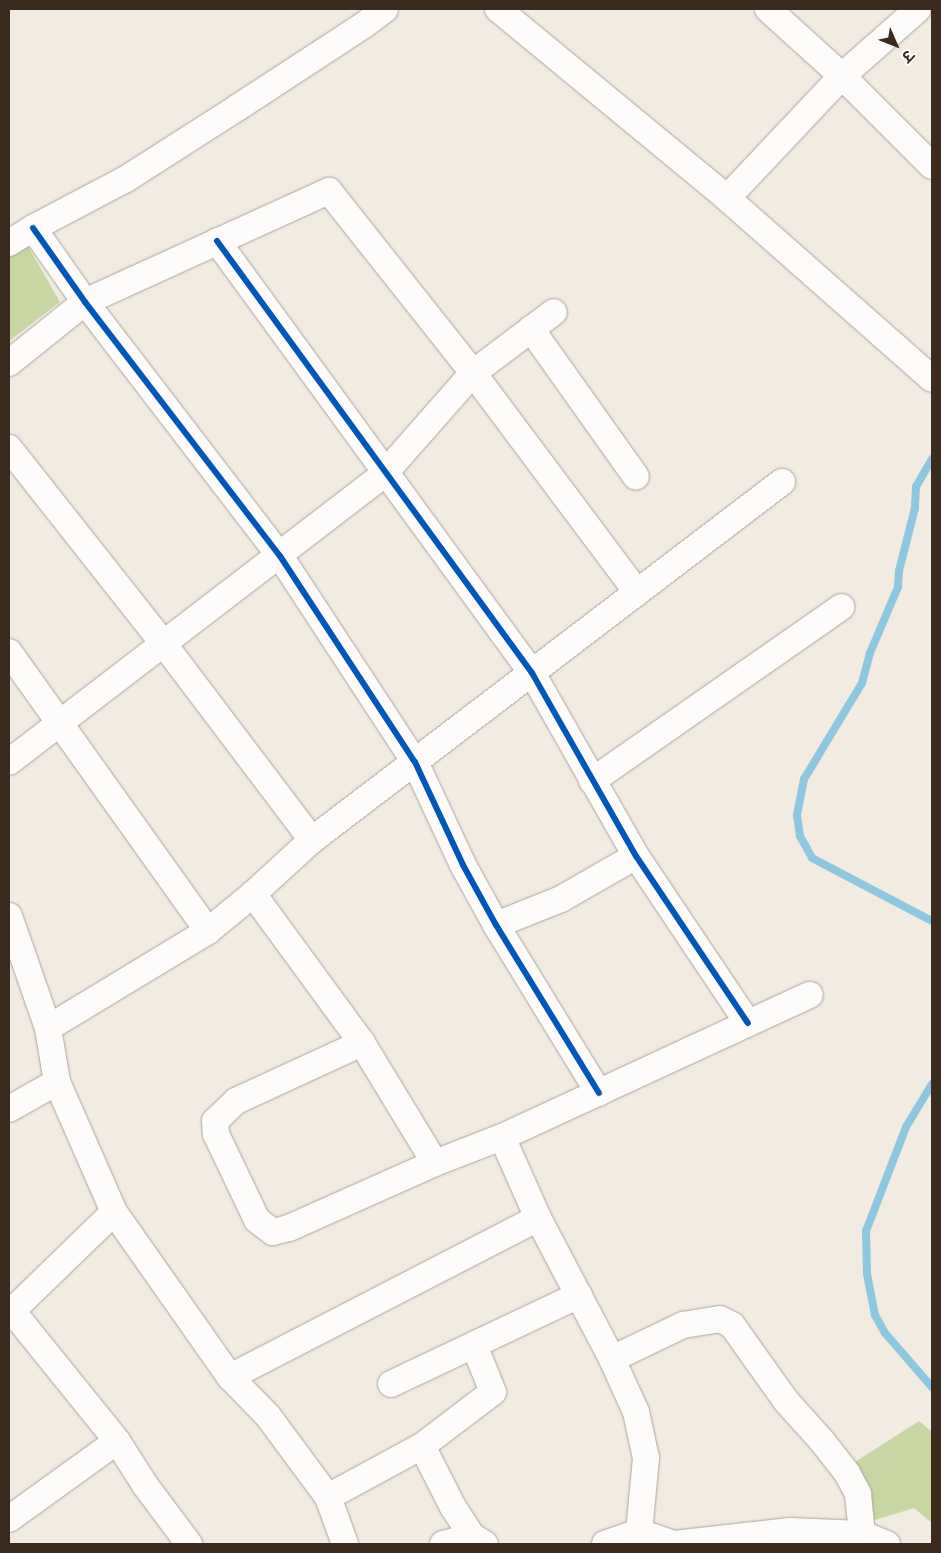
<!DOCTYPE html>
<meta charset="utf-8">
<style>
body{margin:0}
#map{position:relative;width:941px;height:1553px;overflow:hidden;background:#f1ebe1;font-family:Pangolin,"Playpen Sans Deva",sans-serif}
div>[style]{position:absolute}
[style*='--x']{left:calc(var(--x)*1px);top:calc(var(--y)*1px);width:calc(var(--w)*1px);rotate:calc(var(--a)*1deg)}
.green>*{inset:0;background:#c8d6a1}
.stream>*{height:8px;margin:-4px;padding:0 4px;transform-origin:4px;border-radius:4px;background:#8ec8e0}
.roads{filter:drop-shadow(0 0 1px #aca69f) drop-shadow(0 0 1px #aca69f)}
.minor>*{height:26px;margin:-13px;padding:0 13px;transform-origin:13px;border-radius:13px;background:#fdfcfa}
.cycleway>*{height:6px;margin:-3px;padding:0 3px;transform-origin:3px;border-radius:3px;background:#0057b8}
span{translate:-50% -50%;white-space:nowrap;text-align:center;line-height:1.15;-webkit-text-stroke:4px #fff;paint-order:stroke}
.frame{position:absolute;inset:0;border:10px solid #3b2a1e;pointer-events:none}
.north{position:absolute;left:871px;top:20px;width:50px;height:50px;-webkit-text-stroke:4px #fff;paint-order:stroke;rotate:134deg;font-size:14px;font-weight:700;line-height:20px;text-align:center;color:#3b2a1e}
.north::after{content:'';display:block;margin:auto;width:18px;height:22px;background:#3b2a1e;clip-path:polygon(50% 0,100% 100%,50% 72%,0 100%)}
</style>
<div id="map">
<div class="green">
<div style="clip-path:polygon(25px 241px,60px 302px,9px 341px,9px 250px)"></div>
<div style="clip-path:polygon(919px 1421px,932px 1432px,932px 1523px,914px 1508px,865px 1523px,838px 1473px)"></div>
</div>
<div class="stream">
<div style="--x:932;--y:459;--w:32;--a:120"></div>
<div style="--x:916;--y:487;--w:21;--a:93"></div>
<div style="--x:915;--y:508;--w:65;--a:104.3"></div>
<div style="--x:899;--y:571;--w:16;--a:94"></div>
<div style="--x:898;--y:587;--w:72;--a:113"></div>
<div style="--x:870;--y:653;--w:31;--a:105"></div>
<div style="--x:862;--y:683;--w:112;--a:121.1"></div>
<div style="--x:804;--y:779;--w:37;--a:101"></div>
<div style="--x:797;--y:815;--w:21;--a:82"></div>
<div style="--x:800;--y:836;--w:25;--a:61"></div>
<div style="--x:812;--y:858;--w:136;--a:27.7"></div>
<div style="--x:932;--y:1084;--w:50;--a:121.2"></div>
<div style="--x:906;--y:1127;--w:111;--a:111"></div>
<div style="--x:866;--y:1231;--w:43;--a:88.7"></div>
<div style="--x:867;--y:1274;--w:42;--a:79"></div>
<div style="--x:875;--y:1315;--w:21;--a:61"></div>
<div style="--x:885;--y:1333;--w:72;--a:49"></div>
</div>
<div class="roads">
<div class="minor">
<div style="--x:498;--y:9;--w:297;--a:39.5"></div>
<div style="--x:727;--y:198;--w:273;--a:41.4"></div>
<div style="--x:768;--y:9;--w:100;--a:42.2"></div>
<div style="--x:842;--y:76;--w:127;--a:45"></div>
<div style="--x:727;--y:198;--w:168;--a:-46.7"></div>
<div style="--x:842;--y:76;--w:101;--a:-41.4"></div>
<div style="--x:33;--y:228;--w:90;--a:54.9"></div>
<div style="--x:85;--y:302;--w:320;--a:52.5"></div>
<div style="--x:280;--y:556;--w:246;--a:56.8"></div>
<div style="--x:415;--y:762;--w:114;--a:65"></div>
<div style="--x:463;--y:865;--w:68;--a:61.2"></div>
<div style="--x:496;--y:925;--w:197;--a:58.5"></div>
<div style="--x:217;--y:241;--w:535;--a:53.9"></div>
<div style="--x:532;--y:673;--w:210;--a:60.4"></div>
<div style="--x:636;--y:856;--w:201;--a:56.2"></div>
<div style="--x:9;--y:243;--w:28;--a:-32"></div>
<div style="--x:33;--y:228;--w:105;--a:-27.8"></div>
<div style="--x:126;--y:179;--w:132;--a:-32.6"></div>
<div style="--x:237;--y:108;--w:152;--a:-33.2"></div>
<div style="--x:364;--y:25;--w:26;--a:-37"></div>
<div style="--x:531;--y:329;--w:181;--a:54.6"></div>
<div style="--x:9;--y:363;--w:97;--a:-38.8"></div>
<div style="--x:85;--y:302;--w:268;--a:-24.5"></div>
<div style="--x:329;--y:191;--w:232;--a:51.6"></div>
<div style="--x:473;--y:373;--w:274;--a:53.2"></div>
<div style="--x:9;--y:448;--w:248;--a:51.7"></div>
<div style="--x:163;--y:643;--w:247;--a:52.9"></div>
<div style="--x:9;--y:652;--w:343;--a:54.5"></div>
<div style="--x:9;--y:762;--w:474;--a:-37.5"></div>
<div style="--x:385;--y:473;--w:133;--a:-48.7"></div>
<div style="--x:473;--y:373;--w:101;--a:-37"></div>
<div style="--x:592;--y:781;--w:304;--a:-34.9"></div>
<div style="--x:253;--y:894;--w:185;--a:53.8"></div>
<div style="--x:362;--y:1043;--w:140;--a:58.7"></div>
<div style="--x:9;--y:916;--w:119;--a:70.8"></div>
<div style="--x:48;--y:1028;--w:55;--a:80.5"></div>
<div style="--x:57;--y:1082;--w:142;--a:66.3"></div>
<div style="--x:114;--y:1212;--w:202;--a:54.9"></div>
<div style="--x:230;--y:1377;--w:54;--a:45.7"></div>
<div style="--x:268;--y:1416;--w:101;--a:53.5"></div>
<div style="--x:328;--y:1497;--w:50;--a:70.1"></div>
<div style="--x:496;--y:925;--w:70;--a:-21.8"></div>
<div style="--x:561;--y:899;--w:86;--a:-29.8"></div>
<div style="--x:48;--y:1028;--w:187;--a:-31.2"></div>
<div style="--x:208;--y:931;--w:58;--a:-39.4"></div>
<div style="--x:253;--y:894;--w:80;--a:-42.5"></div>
<div style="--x:312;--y:840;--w:591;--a:-37.3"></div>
<div style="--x:362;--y:1043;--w:139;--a:155.3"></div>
<div style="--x:236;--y:1101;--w:29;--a:136"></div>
<div style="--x:215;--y:1121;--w:13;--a:86"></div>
<div style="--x:216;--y:1134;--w:95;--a:64.5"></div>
<div style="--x:257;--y:1220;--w:20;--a:37"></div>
<div style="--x:273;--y:1232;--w:16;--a:-14"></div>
<div style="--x:289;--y:1228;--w:160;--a:-24"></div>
<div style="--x:435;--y:1163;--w:72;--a:-21.2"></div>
<div style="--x:502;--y:1137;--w:339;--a:-24.8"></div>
<div style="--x:9;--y:1109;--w:55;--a:-29.4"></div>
<div style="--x:502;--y:1137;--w:89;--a:66"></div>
<div style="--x:538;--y:1218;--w:159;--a:62.3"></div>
<div style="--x:612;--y:1359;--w:58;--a:65.6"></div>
<div style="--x:636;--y:1412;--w:47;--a:77.7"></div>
<div style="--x:646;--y:1458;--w:74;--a:95.4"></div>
<div style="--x:639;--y:1532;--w:36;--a:161"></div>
<div style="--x:9;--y:1307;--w:172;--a:51.1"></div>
<div style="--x:117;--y:1441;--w:52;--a:57.5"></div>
<div style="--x:145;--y:1485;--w:74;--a:53.3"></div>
<div style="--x:12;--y:1311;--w:142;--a:-44.1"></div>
<div style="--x:612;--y:1359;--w:79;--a:-25.6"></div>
<div style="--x:683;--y:1325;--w:37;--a:-9"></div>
<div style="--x:720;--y:1319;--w:13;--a:27"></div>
<div style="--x:732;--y:1325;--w:93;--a:54.6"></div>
<div style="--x:786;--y:1401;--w:54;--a:48"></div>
<div style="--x:822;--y:1441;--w:41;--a:52"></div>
<div style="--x:847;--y:1473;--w:24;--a:62"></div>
<div style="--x:858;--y:1494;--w:40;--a:84.3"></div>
<div style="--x:230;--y:1377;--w:347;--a:-27.3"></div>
<div style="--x:391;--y:1384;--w:208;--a:-25.3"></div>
<div style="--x:422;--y:1446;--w:68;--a:63.1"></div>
<div style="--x:453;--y:1507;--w:35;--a:57"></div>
<div style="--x:472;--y:1536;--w:15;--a:32"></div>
<div style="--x:328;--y:1497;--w:107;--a:-28.5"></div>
<div style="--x:422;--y:1446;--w:89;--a:-37.3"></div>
<div style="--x:493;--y:1392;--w:51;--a:-112"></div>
<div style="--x:9;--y:1519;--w:133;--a:-35.8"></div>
<div style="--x:639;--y:1532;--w:37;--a:19"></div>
<div style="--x:674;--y:1544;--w:117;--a:-6.4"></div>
<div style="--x:790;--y:1531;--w:72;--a:2.4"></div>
<div style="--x:862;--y:1534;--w:27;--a:22"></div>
<div style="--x:443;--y:1544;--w:30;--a:-15"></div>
</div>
</div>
<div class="cycleway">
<div style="--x:33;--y:228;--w:90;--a:54.9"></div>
<div style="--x:85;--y:302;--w:320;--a:52.5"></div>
<div style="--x:280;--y:556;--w:246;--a:56.8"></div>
<div style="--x:415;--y:762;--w:114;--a:65"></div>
<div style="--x:463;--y:865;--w:68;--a:61.2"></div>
<div style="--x:496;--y:925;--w:197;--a:58.5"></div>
<div style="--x:217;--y:241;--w:535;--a:53.9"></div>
<div style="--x:532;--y:673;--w:210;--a:60.4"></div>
<div style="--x:636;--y:856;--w:201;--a:56.2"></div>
</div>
<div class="frame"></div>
<div class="north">उ</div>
</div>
